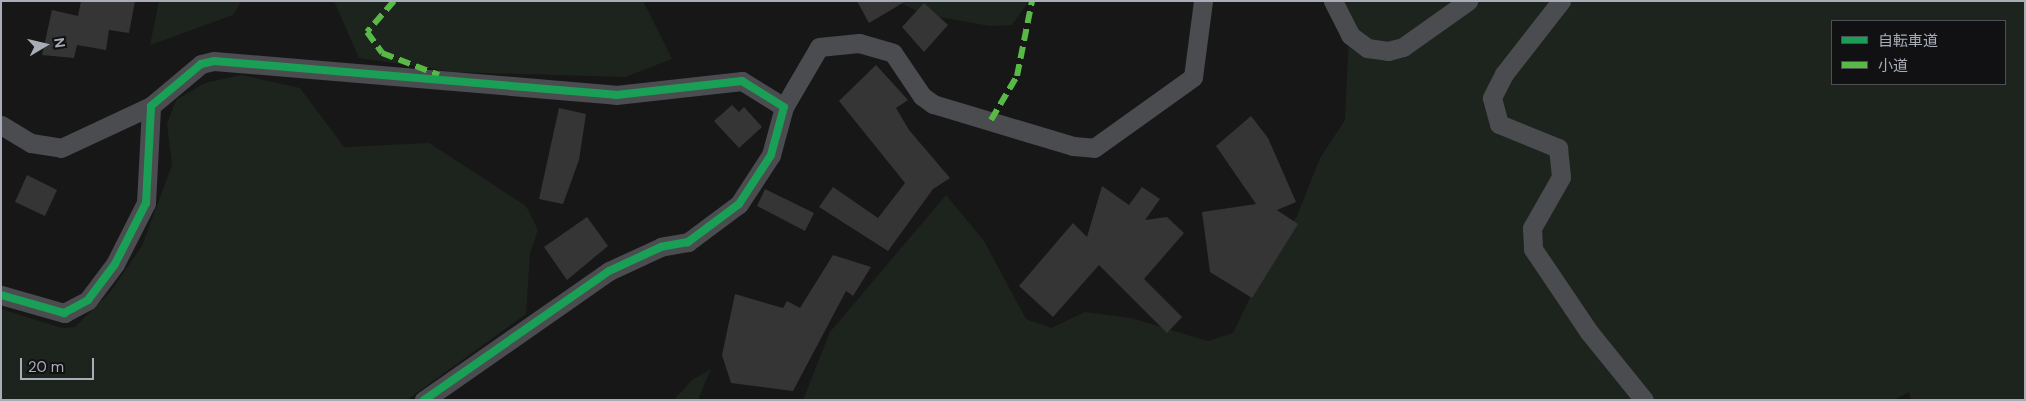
<!DOCTYPE html>
<meta charset="utf-8">
<style>
body{margin:0}
#map{position:relative;width:2026px;height:401px;overflow:hidden;background:#171717;font-family:"DM Sans","Noto Sans JP",sans-serif}
div>[style]{position:absolute}
[style*='--x']{left:calc(var(--x)*1px);top:calc(var(--y)*1px);width:calc(var(--w)*1px);rotate:calc(var(--a)*1deg)}
.green>*{inset:0;background:#1d241e}
.building>*{inset:0;background:#353536}
.minor>*{height:19px;margin:-9.5px;padding:0 9.5px;transform-origin:9.5px;border-radius:9.5px;background:#4b4c50}
.quiet>*{height:6px;margin-top:-3px;transform-origin:0;background:repeating-linear-gradient(90deg,#58b947 0 12px,transparent 0 18px)}
.cycleway>*{height:8px;margin:-4px;padding:0 4px;transform-origin:4px;border-radius:4px;background:#1a9f57}
span{translate:-50% -50%;white-space:nowrap;text-align:center;line-height:1.15;-webkit-text-stroke:4px #111113;paint-order:stroke}
.frame{position:absolute;inset:0;border:2px solid #a8adb8;pointer-events:none}
.legend{position:absolute;left:1831px;top:20px;width:175px;height:65px;box-sizing:border-box;background:#111113;border:1px solid #4d4f55;margin:0;padding:6px 9px;list-style:none;font-size:15px;color:#a8adb8}
.legend li{display:flex;align-items:center;gap:10px;height:25px}
.legend b{width:25px;border:1px solid #4d4f55}
.north{position:absolute;left:20px;top:20px;width:50px;height:50px;-webkit-text-stroke:4px #111113;paint-order:stroke;rotate:81deg;font-size:14px;font-weight:700;line-height:20px;text-align:center;color:#a8adb8}
.north::after{content:'';display:block;margin:auto;width:18px;height:22px;background:#a8adb8;clip-path:polygon(50% 0,100% 100%,50% 72%,0 100%)}
.scale{position:absolute;left:20px;top:358px;width:74px;height:22px;box-sizing:border-box;border:2px solid #a8adb8;border-top:0;padding-left:6px;font-size:15px;line-height:18px;white-space:nowrap;color:#a8adb8;-webkit-text-stroke:4px #111113;paint-order:stroke}
</style>
<div id="map">
<div class="green">
<div style="clip-path:polygon(159px 1px,242px 1px,233px 15px,150px 45px)"></div>
<div style="clip-path:polygon(334px 1px,643px 1px,672px 59px,625px 77px,454px 72px,359px 58px)"></div>
<div style="clip-path:polygon(897px 1px,1029px 1px,1012px 25px,990px 26px,923px 14px)"></div>
<div style="clip-path:polygon(evenodd,1325px 1px,2025px 1px,2025px 400px,1911px 400px,1909px 392px,1894px 400px,803px 400px,830px 332px,946px 195px,984px 241px,1026px 319px,1051px 328px,1085px 312px,1131px 318px,1208px 341px,1233px 333px,1261px 275px,1297px 216px,1320px 158px,1345px 120px,1350px 12px,1325px 1px,1832px 21px,2005px 21px,2005px 84px,1832px 84px,1832px 21px)"></div>
<div style="clip-path:polygon(241px 75px,300px 88px,344px 147px,429px 143px,526px 206px,538px 230px,530px 253px,526px 314px,407px 400px,1px 400px,1px 309px,62px 328px,75px 327px,111px 291px,142px 246px,172px 165px,167px 124px,176px 100px,205px 83px)"></div>
<div style="clip-path:polygon(711px 369px,698px 400px,674px 400px,692px 380px)"></div>
</div>
<div class="building">
<div style="clip-path:polygon(81px 1px,135px 1px,129px 33px,109px 30px,106px 50px,77px 45px,74px 58px,42px 55px,52px 10px,78px 16px)"></div>
<div style="clip-path:polygon(857px 1px,906px 1px,869px 23px)"></div>
<div style="clip-path:polygon(924px 3px,948px 25px,924px 52px,902px 27px)"></div>
<div style="clip-path:polygon(876px 65px,908px 100px,896px 108px,909px 130px,950px 178px,933px 189px,888px 251px,819px 207px,833px 187px,878px 218px,905px 183px,839px 101px)"></div>
<div style="clip-path:polygon(732px 105px,739px 112px,744px 107px,762px 127px,739px 148px,714px 121px)"></div>
<div style="clip-path:polygon(559px 108px,586px 114px,579px 160px,563px 204px,539px 199px)"></div>
<div style="clip-path:polygon(1251px 116px,1268px 138px,1296px 202px,1277px 210px,1298px 224px,1252px 298px,1210px 272px,1202px 212px,1256px 204px,1216px 146px)"></div>
<div style="clip-path:polygon(27px 175px,57px 190px,45px 216px,15px 202px)"></div>
<div style="clip-path:polygon(1102px 186px,1129px 205px,1142px 187px,1160px 199px,1145px 220px,1167px 217px,1184px 233px,1144px 279px,1182px 317px,1167px 333px,1099px 265px,1053px 317px,1019px 286px,1073px 223px,1087px 237px)"></div>
<div style="clip-path:polygon(765px 189px,814px 213px,805px 231px,757px 206px)"></div>
<div style="clip-path:polygon(587px 217px,608px 246px,567px 280px,544px 247px)"></div>
<div style="clip-path:polygon(833px 255px,871px 267px,853px 296px,846px 291px,793px 391px,731px 383px,722px 355px,735px 294px,783px 308px,787px 301px,800px 308px)"></div>
</div>
<div class="minor">
<div style="--x:1333;--y:1;--w:38;--a:63"></div>
<div style="--x:1350;--y:35;--w:21;--a:37"></div>
<div style="--x:1367;--y:48;--w:21;--a:8"></div>
<div style="--x:1388;--y:51;--w:16;--a:-15"></div>
<div style="--x:1403;--y:47;--w:80;--a:-35.3"></div>
<div style="--x:1561;--y:1;--w:93;--a:128"></div>
<div style="--x:1504;--y:74;--w:27;--a:117"></div>
<div style="--x:1492;--y:98;--w:27;--a:75"></div>
<div style="--x:1499;--y:124;--w:64;--a:22.1"></div>
<div style="--x:1558;--y:148;--w:29;--a:84"></div>
<div style="--x:1561;--y:177;--w:59;--a:119.6"></div>
<div style="--x:1532;--y:228;--w:21;--a:87"></div>
<div style="--x:1533;--y:249;--w:100;--a:56"></div>
<div style="--x:1589;--y:332;--w:87;--a:51"></div>
<div style="--x:784;--y:107;--w:69;--a:-59.7"></div>
<div style="--x:819;--y:47;--w:40;--a:-5.7"></div>
<div style="--x:859;--y:43;--w:35;--a:16"></div>
<div style="--x:893;--y:53;--w:52;--a:56"></div>
<div style="--x:922;--y:96;--w:14;--a:36"></div>
<div style="--x:933;--y:104;--w:146;--a:16.7"></div>
<div style="--x:1073;--y:146;--w:21;--a:5"></div>
<div style="--x:1094;--y:148;--w:122;--a:-35.6"></div>
<div style="--x:1193;--y:77;--w:77;--a:-82.5"></div>
<div style="--x:1;--y:125;--w:35;--a:31"></div>
<div style="--x:31;--y:143;--w:30;--a:9"></div>
<div style="--x:61;--y:148;--w:99;--a:-25"></div>
<div style="--x:1;--y:295;--w:66;--a:15.9"></div>
<div style="--x:64;--y:313;--w:27;--a:-28"></div>
<div style="--x:88;--y:300;--w:45;--a:-53.1"></div>
<div style="--x:115;--y:264;--w:68;--a:-63.1"></div>
<div style="--x:146;--y:203;--w:97;--a:-87"></div>
<div style="--x:151;--y:106;--w:65;--a:-40"></div>
<div style="--x:201;--y:64;--w:13;--a:-13"></div>
<div style="--x:214;--y:61;--w:403;--a:4.8"></div>
<div style="--x:616;--y:95;--w:127;--a:-6.3"></div>
<div style="--x:742;--y:81;--w:49;--a:31.8"></div>
<div style="--x:784;--y:107;--w:50;--a:105.2"></div>
<div style="--x:771;--y:155;--w:59;--a:123.1"></div>
<div style="--x:739;--y:204;--w:64;--a:143.3"></div>
<div style="--x:688;--y:242;--w:27;--a:170"></div>
<div style="--x:661;--y:247;--w:57;--a:155.2"></div>
<div style="--x:609;--y:271;--w:226;--a:145.1"></div>
</div>
<div class="quiet">
<div style="--x:394;--y:1;--w:41;--a:131.1"></div>
<div style="--x:367;--y:32;--w:26;--a:54"></div>
<div style="--x:382;--y:53;--w:61;--a:21.1"></div>
<div style="--x:991;--y:120;--w:51;--a:-59.4"></div>
<div style="--x:1017;--y:76;--w:76;--a:-78.7"></div>
</div>
<div class="cycleway">
<div style="--x:1;--y:295;--w:66;--a:15.9"></div>
<div style="--x:64;--y:313;--w:27;--a:-28"></div>
<div style="--x:88;--y:300;--w:45;--a:-53.1"></div>
<div style="--x:115;--y:264;--w:68;--a:-63.1"></div>
<div style="--x:146;--y:203;--w:97;--a:-87"></div>
<div style="--x:151;--y:106;--w:65;--a:-40"></div>
<div style="--x:201;--y:64;--w:13;--a:-13"></div>
<div style="--x:214;--y:61;--w:403;--a:4.8"></div>
<div style="--x:616;--y:95;--w:127;--a:-6.3"></div>
<div style="--x:742;--y:81;--w:49;--a:31.8"></div>
<div style="--x:784;--y:107;--w:50;--a:105.2"></div>
<div style="--x:771;--y:155;--w:59;--a:123.1"></div>
<div style="--x:739;--y:204;--w:64;--a:143.3"></div>
<div style="--x:688;--y:242;--w:27;--a:170"></div>
<div style="--x:661;--y:247;--w:57;--a:155.2"></div>
<div style="--x:609;--y:271;--w:226;--a:145.1"></div>
</div>
<div class="frame"></div>
<ul class="legend">
<li><b style="height:6px;background:#1a9f57"></b>自転車道</li>
<li><b style="height:6px;background:#58b947"></b>小道</li>
</ul>
<div class="north">N</div>
<div class="scale">20 m</div>
</div>
